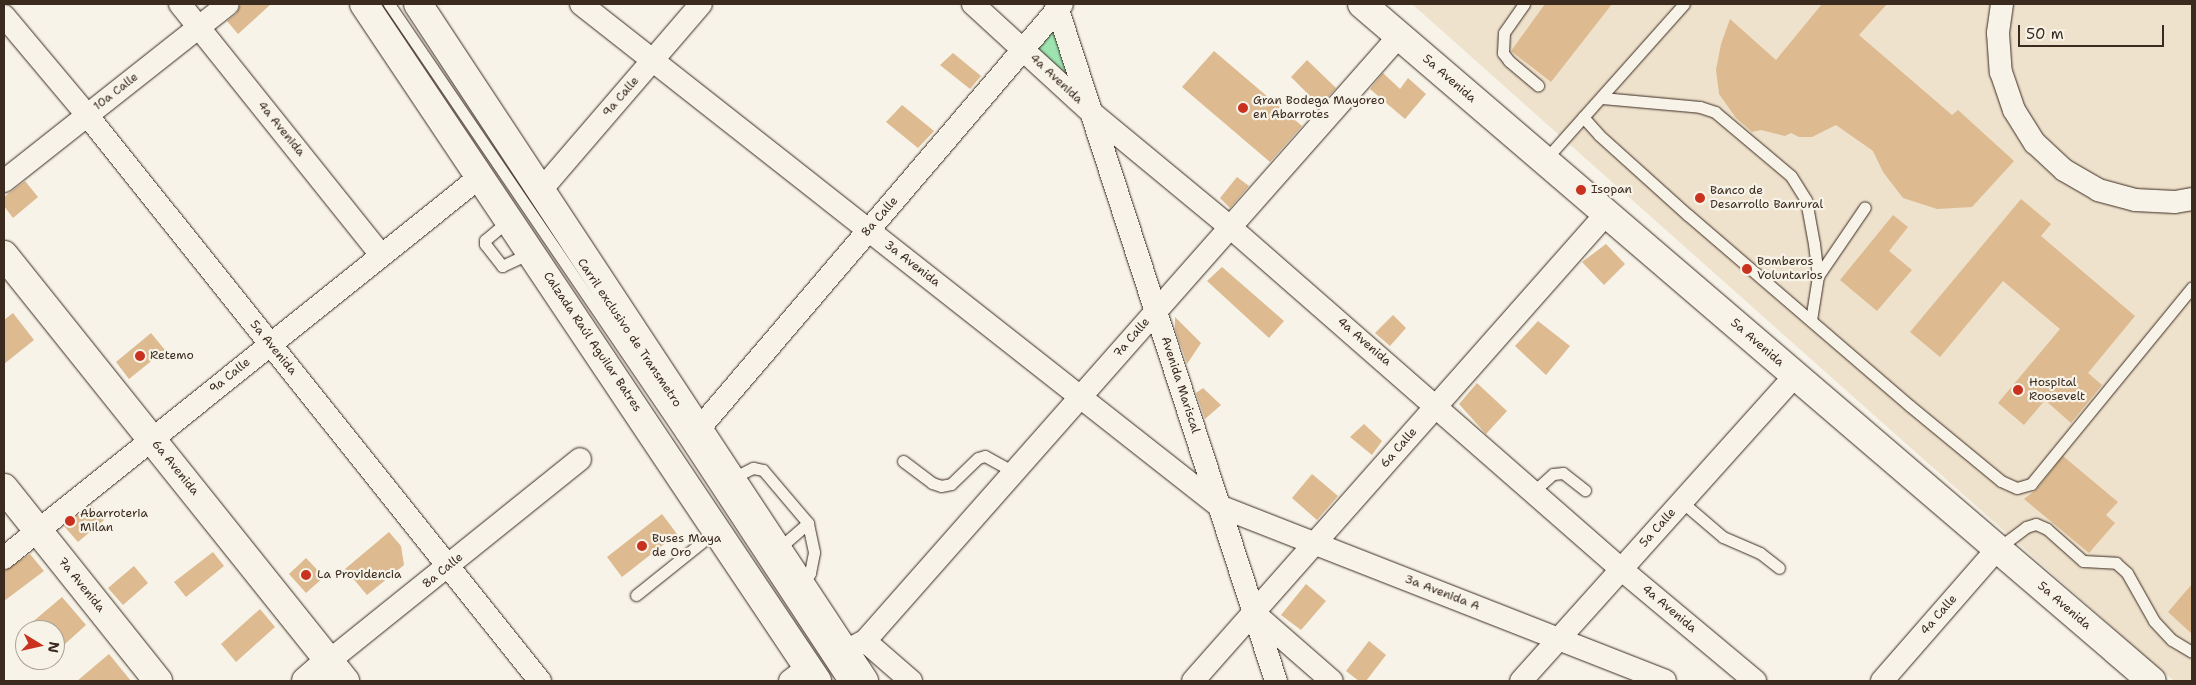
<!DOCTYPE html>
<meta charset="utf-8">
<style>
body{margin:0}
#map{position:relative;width:2196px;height:685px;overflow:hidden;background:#f7f3e8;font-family:"Shantell Sans",sans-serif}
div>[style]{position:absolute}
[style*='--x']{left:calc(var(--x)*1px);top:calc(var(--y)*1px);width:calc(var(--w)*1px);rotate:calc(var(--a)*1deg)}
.built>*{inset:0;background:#efe2cd}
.green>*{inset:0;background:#9de4b1}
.building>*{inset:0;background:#ddba8f}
.roads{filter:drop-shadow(0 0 1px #3b2a1e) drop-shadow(0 0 1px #3b2a1e)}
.service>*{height:11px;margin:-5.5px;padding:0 5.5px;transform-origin:5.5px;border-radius:5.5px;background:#f7f3e8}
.minor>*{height:22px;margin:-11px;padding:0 11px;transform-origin:11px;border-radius:11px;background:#f7f3e8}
.tertiary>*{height:28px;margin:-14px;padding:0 14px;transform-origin:14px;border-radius:14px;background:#f7f3e8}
.trunk>*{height:28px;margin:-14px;padding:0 14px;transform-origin:14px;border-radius:14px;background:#f7f3e8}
.dots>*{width:14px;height:14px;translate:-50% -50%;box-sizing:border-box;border:2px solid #f7f3e8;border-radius:50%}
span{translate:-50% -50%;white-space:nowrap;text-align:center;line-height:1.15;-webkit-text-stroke:4.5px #f7f3e8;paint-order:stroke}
.street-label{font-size:12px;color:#3b2a1e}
.poi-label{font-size:12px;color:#3b2a1e}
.left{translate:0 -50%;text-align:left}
.frame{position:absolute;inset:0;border:5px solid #3b2a1e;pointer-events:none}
.north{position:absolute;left:15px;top:620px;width:50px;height:50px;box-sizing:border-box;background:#f7f3e8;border:1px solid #aca397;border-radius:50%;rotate:99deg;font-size:14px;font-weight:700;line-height:20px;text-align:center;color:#3b2a1e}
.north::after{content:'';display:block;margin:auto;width:18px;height:22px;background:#c8321e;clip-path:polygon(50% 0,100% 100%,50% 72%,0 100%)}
.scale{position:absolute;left:2018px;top:25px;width:146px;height:22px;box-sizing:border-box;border:2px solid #3b2a1e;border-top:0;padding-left:6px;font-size:15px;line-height:18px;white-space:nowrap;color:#3b2a1e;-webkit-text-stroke:4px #f7f3e8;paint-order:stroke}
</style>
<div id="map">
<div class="built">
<div style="clip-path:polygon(1412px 4px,2192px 4px,2192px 681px,2174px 681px,2157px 667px)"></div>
</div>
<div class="green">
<div style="clip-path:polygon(1061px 16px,1085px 89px,1030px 48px)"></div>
</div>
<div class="building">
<div style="clip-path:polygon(241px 4px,271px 4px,238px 34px,227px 21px,236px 14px)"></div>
<div style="clip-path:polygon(1545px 4px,1612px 4px,1551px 82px,1511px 51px)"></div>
<div style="clip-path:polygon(1822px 4px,1887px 4px,1859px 35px,1952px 115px,1958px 110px,2014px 161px,1972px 207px,1937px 209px,1903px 198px,1883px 172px,1873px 151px,1836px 125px,1812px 137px,1799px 137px,1791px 133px,1785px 136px,1761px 130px,1752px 132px,1736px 118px,1719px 94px,1716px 70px,1721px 44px,1730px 19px,1776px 60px)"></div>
<div style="clip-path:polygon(1214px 51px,1302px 126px,1270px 162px,1182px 87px)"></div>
<div style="clip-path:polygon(953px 53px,981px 76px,970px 89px,940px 65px)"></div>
<div style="clip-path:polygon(1307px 60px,1336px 88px,1320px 106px,1291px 77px)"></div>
<div style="clip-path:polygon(1383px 73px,1400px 89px,1408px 78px,1426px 94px,1405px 119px,1370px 89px)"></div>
<div style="clip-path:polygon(902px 105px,934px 131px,918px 148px,886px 122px)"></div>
<div style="clip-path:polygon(1237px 177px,1249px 186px,1230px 208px,1220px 198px)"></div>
<div style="clip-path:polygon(25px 181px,38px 197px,13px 218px,4px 206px,4px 197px)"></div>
<div style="clip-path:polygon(2021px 199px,2051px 224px,2041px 236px,2135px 316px,2088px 373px,2102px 385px,2071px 423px,2045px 400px,2024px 425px,1998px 403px,2060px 329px,2003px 281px,1940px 357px,1910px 332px)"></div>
<div style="clip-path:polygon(1893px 215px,1908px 227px,1889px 251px,1912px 270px,1877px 311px,1840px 280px)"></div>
<div style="clip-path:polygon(1606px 244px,1625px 264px,1604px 285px,1582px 262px)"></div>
<div style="clip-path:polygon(1222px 267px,1284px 321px,1269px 338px,1207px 281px)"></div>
<div style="clip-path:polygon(13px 313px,34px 340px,4px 364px,4px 320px)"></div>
<div style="clip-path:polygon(1393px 315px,1406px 328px,1390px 346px,1375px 333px)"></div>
<div style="clip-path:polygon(1175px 317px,1201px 343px,1187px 364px,1175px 329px)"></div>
<div style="clip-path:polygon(1538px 321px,1570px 346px,1546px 375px,1515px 346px)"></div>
<div style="clip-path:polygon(151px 333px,165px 350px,129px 379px,116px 362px)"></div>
<div style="clip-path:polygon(1477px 383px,1507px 411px,1486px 434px,1459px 404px)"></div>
<div style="clip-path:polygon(1203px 388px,1221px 405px,1205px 419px,1196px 393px)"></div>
<div style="clip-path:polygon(1364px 424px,1382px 441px,1372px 455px,1350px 437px)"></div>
<div style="clip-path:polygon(2063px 456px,2118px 502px,2106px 515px,2115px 523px,2089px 553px,2024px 499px,2037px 489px)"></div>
<div style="clip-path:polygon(1312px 474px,1338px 496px,1317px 520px,1292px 498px)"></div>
<div style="clip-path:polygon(91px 505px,104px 520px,78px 542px,64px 526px)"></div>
<div style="clip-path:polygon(662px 514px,677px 534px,622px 577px,607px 557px)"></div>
<div style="clip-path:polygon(389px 532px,401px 546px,404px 565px,367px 595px,345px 569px)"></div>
<div style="clip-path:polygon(213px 552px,224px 566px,186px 597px,174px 582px)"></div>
<div style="clip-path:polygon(30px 554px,44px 571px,4px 601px,4px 571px)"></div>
<div style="clip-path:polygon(306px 558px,324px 577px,306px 593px,289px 574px)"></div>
<div style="clip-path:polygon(134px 566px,148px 583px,123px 605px,108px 588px)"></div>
<div style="clip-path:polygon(1306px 584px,1326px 601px,1301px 630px,1281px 615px)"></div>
<div style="clip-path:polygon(2192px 584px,2192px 634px,2168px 612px)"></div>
<div style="clip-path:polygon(62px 597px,86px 625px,55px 653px,55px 630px,23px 630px)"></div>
<div style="clip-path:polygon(260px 609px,275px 627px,236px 662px,221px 644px)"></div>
<div style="clip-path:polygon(1369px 641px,1386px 655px,1366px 681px,1359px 681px,1346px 671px)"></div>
<div style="clip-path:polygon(109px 654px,131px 681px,77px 681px)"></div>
</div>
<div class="roads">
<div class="service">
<div style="--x:389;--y:4;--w:520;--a:55.82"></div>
<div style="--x:681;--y:434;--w:295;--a:56.7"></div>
<div style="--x:1524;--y:4;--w:35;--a:125"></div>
<div style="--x:1504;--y:33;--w:20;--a:93"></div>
<div style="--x:1503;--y:53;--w:10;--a:53"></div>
<div style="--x:1509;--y:61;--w:38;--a:40"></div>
<div style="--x:1602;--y:98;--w:98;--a:5.2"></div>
<div style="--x:1700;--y:107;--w:16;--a:18"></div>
<div style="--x:1715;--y:112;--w:99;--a:40.1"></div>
<div style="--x:1791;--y:176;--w:28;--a:58"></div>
<div style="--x:1806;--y:200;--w:45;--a:79.7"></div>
<div style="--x:1814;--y:244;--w:32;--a:83"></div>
<div style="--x:1818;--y:276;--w:45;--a:99"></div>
<div style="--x:1583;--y:117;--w:24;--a:48"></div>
<div style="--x:1599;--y:135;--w:120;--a:42"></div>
<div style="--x:1688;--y:215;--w:293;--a:40.7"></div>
<div style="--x:1910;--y:406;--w:118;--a:39.5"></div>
<div style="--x:2001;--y:481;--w:17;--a:24"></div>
<div style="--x:2017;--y:488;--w:15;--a:-16"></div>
<div style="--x:2031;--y:484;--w:254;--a:-50.7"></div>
<div style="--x:1544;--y:161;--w:210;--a:-48.3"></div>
<div style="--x:509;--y:220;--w:31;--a:140"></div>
<div style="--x:485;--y:240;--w:4;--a:90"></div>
<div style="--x:485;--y:244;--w:28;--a:52"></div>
<div style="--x:502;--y:266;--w:31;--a:-25"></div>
<div style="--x:1818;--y:276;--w:83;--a:-55.7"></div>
<div style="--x:903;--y:461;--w:36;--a:37"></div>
<div style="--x:932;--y:483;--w:9;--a:18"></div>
<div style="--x:941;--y:486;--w:10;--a:-11"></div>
<div style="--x:951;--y:484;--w:37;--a:-44"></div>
<div style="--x:978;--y:458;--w:7;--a:-16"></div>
<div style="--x:985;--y:456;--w:33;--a:29"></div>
<div style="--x:731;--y:479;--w:25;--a:-27"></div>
<div style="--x:753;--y:468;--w:10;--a:11"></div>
<div style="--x:763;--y:470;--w:70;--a:49.7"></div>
<div style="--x:808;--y:523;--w:40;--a:139"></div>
<div style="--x:1534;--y:491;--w:25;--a:-42"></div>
<div style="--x:1553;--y:474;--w:10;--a:-6"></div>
<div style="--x:1563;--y:473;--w:28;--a:38"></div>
<div style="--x:1682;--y:502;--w:54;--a:40.5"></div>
<div style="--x:1723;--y:537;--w:40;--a:23.4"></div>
<div style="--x:1760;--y:553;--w:24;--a:38"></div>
<div style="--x:1997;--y:549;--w:36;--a:-37"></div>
<div style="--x:2026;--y:527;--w:10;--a:-17"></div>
<div style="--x:2036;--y:524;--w:12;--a:24"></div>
<div style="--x:2047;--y:529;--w:48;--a:41.6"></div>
<div style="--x:2083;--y:561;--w:33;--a:3"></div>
<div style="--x:2116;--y:563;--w:15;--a:42"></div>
<div style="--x:2127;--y:573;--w:55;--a:60.6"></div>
<div style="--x:2154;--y:621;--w:26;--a:47"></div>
<div style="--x:2172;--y:640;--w:23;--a:31"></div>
<div style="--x:802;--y:586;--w:15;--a:-58"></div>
<div style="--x:810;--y:573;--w:21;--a:-79"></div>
<div style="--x:814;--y:552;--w:30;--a:-102"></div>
<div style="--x:636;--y:595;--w:104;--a:-38.7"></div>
</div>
<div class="minor">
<div style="--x:180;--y:4;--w:322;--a:51.3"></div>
<div style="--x:581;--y:4;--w:812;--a:38.2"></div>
<div style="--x:1219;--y:506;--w:479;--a:21.4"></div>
<div style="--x:973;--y:4;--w:161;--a:42.5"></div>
<div style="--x:1092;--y:113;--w:179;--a:39.6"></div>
<div style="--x:1230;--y:227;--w:519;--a:41.18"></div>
<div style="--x:1621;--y:569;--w:175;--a:39.9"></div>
<div style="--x:1056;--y:4;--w:712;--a:72"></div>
<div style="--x:2002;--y:4;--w:29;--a:98"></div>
<div style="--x:1998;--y:33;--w:39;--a:86"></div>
<div style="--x:2001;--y:72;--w:40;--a:71.1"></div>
<div style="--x:2014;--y:110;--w:39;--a:58"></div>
<div style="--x:2035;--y:143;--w:40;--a:43"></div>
<div style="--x:2064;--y:170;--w:39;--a:30"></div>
<div style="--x:2098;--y:190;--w:38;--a:15"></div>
<div style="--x:2135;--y:200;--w:40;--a:2.9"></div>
<div style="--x:2175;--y:202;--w:17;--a:-10"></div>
<div style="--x:4;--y:16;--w:129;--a:50"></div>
<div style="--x:87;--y:115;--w:725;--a:51.33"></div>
<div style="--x:4;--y:181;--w:285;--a:-38.3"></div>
<div style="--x:541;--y:190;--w:245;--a:-49.3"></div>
<div style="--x:698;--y:430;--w:560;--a:-49.49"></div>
<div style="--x:4;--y:558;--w:611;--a:-38.69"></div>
<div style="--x:1254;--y:613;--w:103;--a:41.1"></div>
<div style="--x:865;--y:641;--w:61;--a:41"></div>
<div style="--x:844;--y:652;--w:24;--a:-28"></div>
<div style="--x:865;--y:641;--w:807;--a:-48.57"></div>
<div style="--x:329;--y:661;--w:322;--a:-38.8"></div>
<div style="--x:790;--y:681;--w:23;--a:-38"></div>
<div style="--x:1193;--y:681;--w:623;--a:-48.51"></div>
<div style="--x:1521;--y:681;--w:410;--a:-48.1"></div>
<div style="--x:1882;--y:681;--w:175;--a:-48.9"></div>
</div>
<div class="tertiary">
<div style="--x:1362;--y:4;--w:1040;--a:40.6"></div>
<div style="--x:4;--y:255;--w:546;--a:51.32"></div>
<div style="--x:4;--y:488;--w:247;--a:51.4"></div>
<div style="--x:306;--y:681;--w:30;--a:-41"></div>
</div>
<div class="trunk">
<div style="--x:364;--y:4;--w:815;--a:56.21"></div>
<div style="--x:418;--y:4;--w:811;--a:56.62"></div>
</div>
</div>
<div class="dots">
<div style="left:1243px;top:108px;background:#c8321e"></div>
<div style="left:1581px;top:190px;background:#c8321e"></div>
<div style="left:1700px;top:198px;background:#c8321e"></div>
<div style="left:1747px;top:269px;background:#c8321e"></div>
<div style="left:140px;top:356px;background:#c8321e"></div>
<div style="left:2018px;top:390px;background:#c8321e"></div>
<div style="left:70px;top:521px;background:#c8321e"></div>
<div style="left:642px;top:546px;background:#c8321e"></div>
<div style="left:306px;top:575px;background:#c8321e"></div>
</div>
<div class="street-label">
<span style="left:1056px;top:79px;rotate:43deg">4a Avenida</span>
<span style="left:1449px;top:79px;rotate:41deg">5a Avenida</span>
<span style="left:116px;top:92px;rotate:-38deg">10a Calle</span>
<span style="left:621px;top:97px;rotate:-49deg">9a Calle</span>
<span style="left:281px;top:129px;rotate:51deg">4a Avenida</span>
<span style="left:880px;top:217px;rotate:-49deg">8a Calle</span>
<span style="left:912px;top:264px;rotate:38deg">3a Avenida</span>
<span style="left:629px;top:333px;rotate:56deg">Carril exclusivo de Transmetro</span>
<span style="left:1132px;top:338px;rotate:-49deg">7a Calle</span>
<span style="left:592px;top:342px;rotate:56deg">Calzada Raúl Aguilar Batres</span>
<span style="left:1364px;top:342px;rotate:41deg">4a Avenida</span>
<span style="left:1757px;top:343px;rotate:41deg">5a Avenida</span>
<span style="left:273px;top:348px;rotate:51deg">5a Avenida</span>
<span style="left:230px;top:376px;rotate:-39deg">9a Calle</span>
<span style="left:1180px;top:385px;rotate:72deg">Avenida Mariscal</span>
<span style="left:1399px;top:448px;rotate:-49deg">6a Calle</span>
<span style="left:175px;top:468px;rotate:51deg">6a Avenida</span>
<span style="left:1658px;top:528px;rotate:-48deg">5a Calle</span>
<span style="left:443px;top:571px;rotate:-39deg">8a Calle</span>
<span style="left:81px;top:585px;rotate:51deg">7a Avenida</span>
<span style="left:1442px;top:593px;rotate:21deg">3a Avenida A</span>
<span style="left:2064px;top:606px;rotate:41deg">5a Avenida</span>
<span style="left:1669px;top:609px;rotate:40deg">4a Avenida</span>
<span style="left:1939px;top:615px;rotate:-49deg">4a Calle</span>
</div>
<div class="poi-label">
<span class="left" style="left:1253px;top:108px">Gran Bodega Mayoreo<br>en Abarrotes</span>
<span class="left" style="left:1591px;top:190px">Isopan</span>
<span class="left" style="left:1710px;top:198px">Banco de<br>Desarrollo Banrural</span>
<span class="left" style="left:1757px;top:269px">Bomberos<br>Voluntarios</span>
<span class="left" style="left:150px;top:356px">Retemo</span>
<span class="left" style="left:2029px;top:390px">Hospital<br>Roosevelt</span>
<span class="left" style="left:80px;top:521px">Abarroteria<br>Milan</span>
<span class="left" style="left:652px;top:546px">Buses Maya<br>de Oro</span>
<span class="left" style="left:317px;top:575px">La Providencia</span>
</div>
<div class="frame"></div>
<div class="north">N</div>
<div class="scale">50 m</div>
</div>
